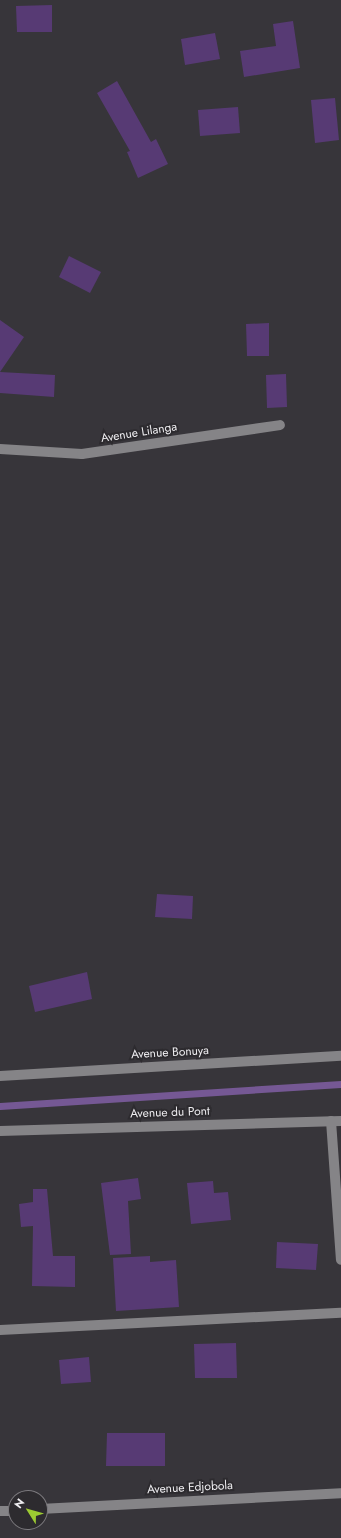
<!DOCTYPE html>
<style>
body{margin:0}
#map{position:relative;width:341px;height:1538px;overflow:hidden;background:#37353a;font-family:Jost,sans-serif}
div>[style]{position:absolute}
[style*='--x']{left:calc(var(--x)*1px);top:calc(var(--y)*1px);width:calc(var(--w)*1px);rotate:calc(var(--a)*1deg)}
.stream>*{height:7px;margin:-3.5px;padding:0 3.5px;transform-origin:3.5px;border-radius:3.5px;background:#755894}
.building>*{inset:0;background:#573a74}
.minor>*{height:10px;margin:-5px;padding:0 5px;transform-origin:5px;border-radius:5px;background:#858487}
span{translate:-50% -50%;white-space:nowrap;text-align:center;line-height:1.15;-webkit-text-stroke:4px #2d2b2f;paint-order:stroke}
.street-label{font-size:12px;color:#efeef1}
.north{position:absolute;left:8px;top:1490px;width:40px;height:40px;box-sizing:border-box;background:#2d2b2f;border:1px solid #7b797d;border-radius:50%;rotate:307deg;font-size:11px;font-weight:700;line-height:16px;text-align:center;color:#efeef1}
.north::after{content:'';display:block;margin:auto;width:14px;height:18px;background:#9cca32;clip-path:polygon(50% 0,100% 100%,50% 72%,0 100%)}
</style>
<div id="map">
<div class="stream">
<div style="--x:0;--y:1106;--w:342;--a:-3.7"></div>
</div>
<div class="building">
<div style="clip-path:polygon(52px 5px,52px 32px,17px 32px,16px 6px)"></div>
<div style="clip-path:polygon(293px 21px,300px 68px,244px 77px,240px 51px,276px 46px,273px 24px)"></div>
<div style="clip-path:polygon(215px 33px,220px 59px,185px 65px,181px 39px)"></div>
<div style="clip-path:polygon(117px 81px,151px 142px,156px 139px,168px 164px,138px 178px,127px 152px,130px 151px,97px 93px)"></div>
<div style="clip-path:polygon(335px 98px,339px 140px,315px 143px,311px 100px)"></div>
<div style="clip-path:polygon(238px 107px,240px 133px,200px 136px,198px 110px)"></div>
<div style="clip-path:polygon(69px 256px,101px 272px,90px 293px,59px 277px)"></div>
<div style="clip-path:polygon(0 320px,24px 337px,0 372px,55px 375px,54px 397px,0 393px)"></div>
<div style="clip-path:polygon(269px 323px,269px 356px,247px 356px,246px 324px)"></div>
<div style="clip-path:polygon(286px 374px,287px 407px,267px 408px,266px 375px)"></div>
<div style="clip-path:polygon(157px 894px,193px 896px,192px 919px,155px 917px)"></div>
<div style="clip-path:polygon(87px 972px,92px 999px,35px 1012px,29px 986px)"></div>
<div style="clip-path:polygon(138px 1178px,141px 1199px,128px 1201px,131px 1254px,110px 1255px,101px 1183px)"></div>
<div style="clip-path:polygon(213px 1181px,214px 1193px,228px 1192px,231px 1220px,191px 1224px,187px 1183px)"></div>
<div style="clip-path:polygon(33px 1189px,47px 1189px,53px 1256px,75px 1256px,75px 1287px,32px 1286px,33px 1226px,21px 1227px,19px 1204px,33px 1202px)"></div>
<div style="clip-path:polygon(277px 1242px,318px 1244px,316px 1270px,276px 1268px)"></div>
<div style="clip-path:polygon(150px 1256px,150px 1262px,176px 1260px,179px 1307px,116px 1311px,113px 1258px)"></div>
<div style="clip-path:polygon(236px 1343px,237px 1378px,195px 1378px,194px 1344px)"></div>
<div style="clip-path:polygon(89px 1357px,91px 1382px,61px 1384px,59px 1360px)"></div>
<div style="clip-path:polygon(107px 1433px,165px 1433px,165px 1466px,106px 1466px)"></div>
</div>
<div class="minor">
<div style="--x:0;--y:449;--w:82;--a:3.5"></div>
<div style="--x:82;--y:454;--w:200;--a:-8.3"></div>
<div style="--x:0;--y:1076;--w:342;--a:-3.4"></div>
<div style="--x:331;--y:1121;--w:139;--a:85.9"></div>
<div style="--x:0;--y:1131;--w:341;--a:-1.7"></div>
<div style="--x:0;--y:1330;--w:341;--a:-2.9"></div>
<div style="--x:40;--y:1509;--w:301;--a:-3"></div>
<div style="--x:0;--y:1511;--w:16;--a:0"></div>
</div>
<div class="street-label">
<span style="left:139px;top:433px;rotate:-9deg">Avenue Lilanga</span>
<span style="left:170px;top:1053px;rotate:-3deg">Avenue Bonuya</span>
<span style="left:170px;top:1113px;rotate:-2deg">Avenue du Pont</span>
<span style="left:190px;top:1488px;rotate:-3deg">Avenue Edjobola</span>
</div>
<div class="north">N</div>
</div>
